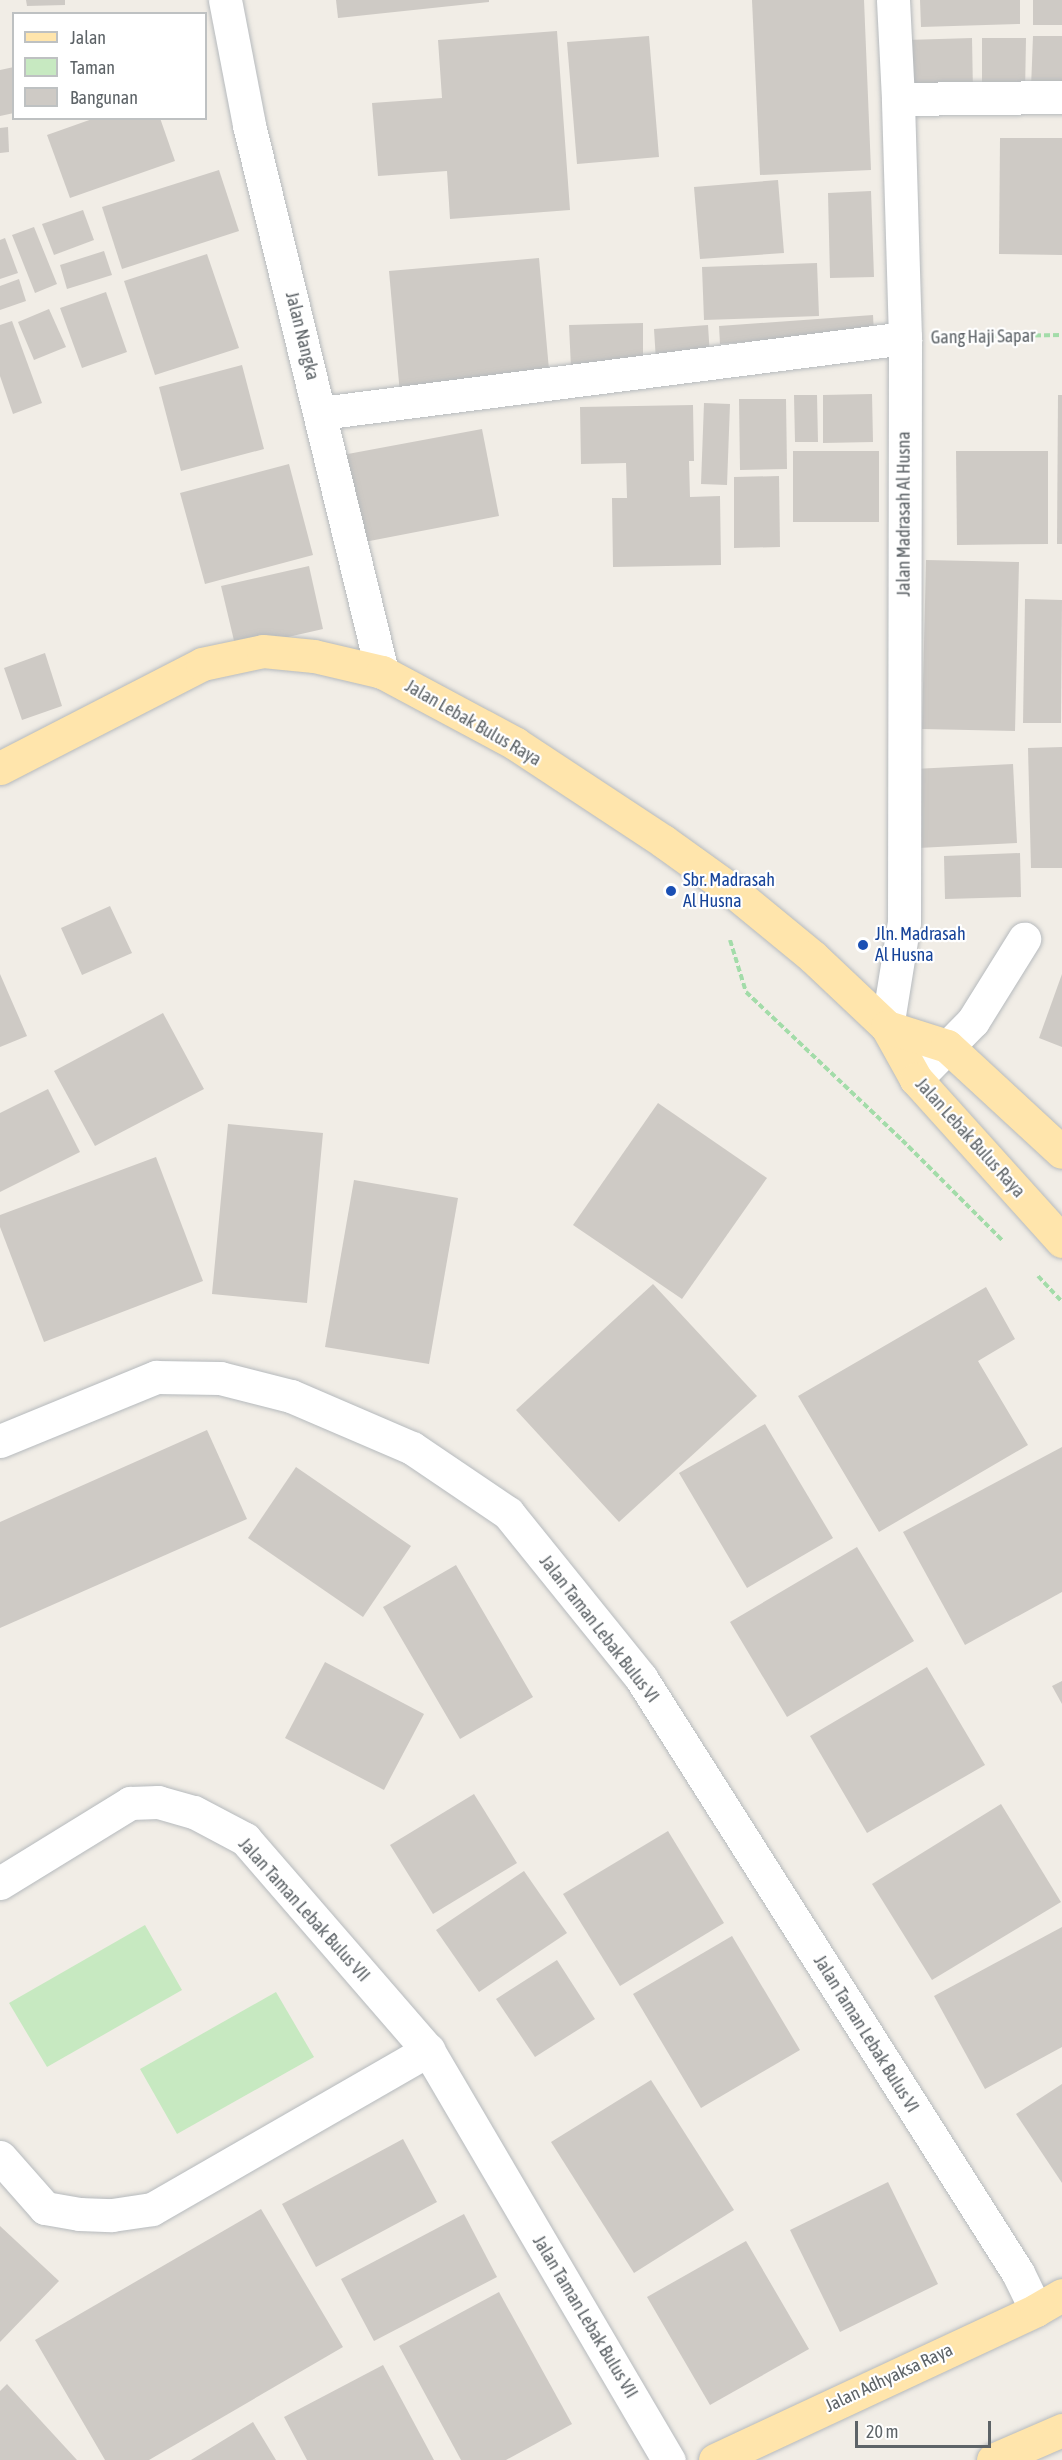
<!DOCTYPE html>
<style>
body{margin:0}
#map{position:relative;width:1062px;height:2460px;overflow:hidden;background:#f1ede6;font-family:"Asap Condensed",sans-serif}
div>[style]{position:absolute}
[style*='--x']{left:calc(var(--x)*1px);top:calc(var(--y)*1px);width:calc(var(--w)*1px);rotate:calc(var(--a)*1deg)}
.green>*{inset:0;background:#c7e9c1}
.building>*{inset:0;background:#cecac5}
.path>*{height:4px;margin-top:-2px;transform-origin:0;background:repeating-linear-gradient(90deg,#a3dca9 0 6px,transparent 0 9px)}
.roads{filter:drop-shadow(0 0 2px #b6babd) drop-shadow(0 0 2px #b6babd)}
.minor>*{height:33px;margin:-16.5px;padding:0 16.5px;transform-origin:16.5px;border-radius:16.5px;background:#fff}
.major>*{height:33px;margin:-16.5px;padding:0 16.5px;transform-origin:16.5px;border-radius:16.5px;background:#ffe5ac}
.dots>*{width:16px;height:16px;translate:-50% -50%;box-sizing:border-box;border:3px solid #fff;border-radius:50%}
span{translate:-50% -50%;white-space:nowrap;text-align:center;line-height:1.15;-webkit-text-stroke:4.5px #fff;paint-order:stroke}
.street-label{font-size:18px;color:#5d6367}
.transit-label{font-size:18px;color:#164399}
.left{translate:0 -50%;text-align:left}
.legend{position:absolute;left:12px;top:12px;width:195px;height:108px;box-sizing:border-box;background:#fff;border:2px solid #bec1c2;margin:0;padding:8px 10px;list-style:none;font-size:18px;color:#5d6367}
.legend li{display:flex;align-items:center;gap:12px;height:30px}
.legend b{width:30px;border:2px solid #bec1c2}
.scale{position:absolute;left:855px;top:2421px;width:136px;height:27px;box-sizing:border-box;border:3px solid #5d6367;border-top:0;padding-left:8px;font-size:18px;line-height:21px;white-space:nowrap;color:#5d6367;-webkit-text-stroke:4px #fff;paint-order:stroke}
</style>
<div id="map">
<div class="green">
<div style="clip-path:polygon(145px 1925px,182px 1990px,47px 2067px,9px 2003px)"></div>
<div style="clip-path:polygon(276px 1992px,314px 2057px,177px 2134px,140px 2069px)"></div>
</div>
<div class="building">
<div style="clip-path:polygon(26px 0,65px 0,65px 5px,27px 6px)"></div>
<div style="clip-path:polygon(336px 0,489px 0,489px 2px,338px 18px)"></div>
<div style="clip-path:polygon(752px 0,864px 0,871px 170px,760px 175px)"></div>
<div style="clip-path:polygon(920px 0,1020px 0,1020px 24px,921px 27px)"></div>
<div style="clip-path:polygon(1033px 0,1062px 0,1062px 25px,1033px 25px)"></div>
<div style="clip-path:polygon(557px 31px,570px 210px,450px 219px,447px 171px,378px 176px,372px 103px,442px 98px,438px 40px)"></div>
<div style="clip-path:polygon(649px 36px,659px 157px,577px 164px,567px 42px)"></div>
<div style="clip-path:polygon(1033px 36px,1062px 36px,1062px 88px,1031px 88px)"></div>
<div style="clip-path:polygon(972px 38px,973px 93px,907px 94px,906px 40px)"></div>
<div style="clip-path:polygon(982px 38px,1026px 38px,1025px 93px,982px 93px)"></div>
<div style="clip-path:polygon(14px 67px,14px 113px,0 116px,0 70px)"></div>
<div style="clip-path:polygon(95px 118px,160px 118px,175px 161px,70px 198px,47px 135px)"></div>
<div style="clip-path:polygon(8px 127px,9px 152px,0 153px,0 128px)"></div>
<div style="clip-path:polygon(1000px 138px,1062px 138px,1062px 255px,999px 254px)"></div>
<div style="clip-path:polygon(219px 170px,239px 231px,122px 269px,102px 207px)"></div>
<div style="clip-path:polygon(778px 180px,784px 253px,700px 259px,694px 187px)"></div>
<div style="clip-path:polygon(871px 191px,874px 277px,830px 278px,828px 193px)"></div>
<div style="clip-path:polygon(83px 210px,94px 240px,54px 255px,42px 224px)"></div>
<div style="clip-path:polygon(34px 227px,57px 284px,35px 293px,12px 235px)"></div>
<div style="clip-path:polygon(5px 238px,18px 273px,0 279px,0 240px)"></div>
<div style="clip-path:polygon(104px 251px,112px 275px,67px 289px,60px 265px)"></div>
<div style="clip-path:polygon(207px 254px,239px 348px,155px 375px,124px 281px)"></div>
<div style="clip-path:polygon(539px 258px,550px 381px,400px 394px,389px 271px)"></div>
<div style="clip-path:polygon(817px 263px,819px 316px,704px 320px,702px 267px)"></div>
<div style="clip-path:polygon(19px 279px,26px 301px,0 310px,0 286px)"></div>
<div style="clip-path:polygon(106px 292px,127px 352px,82px 368px,60px 308px)"></div>
<div style="clip-path:polygon(49px 309px,66px 347px,34px 360px,18px 322px)"></div>
<div style="clip-path:polygon(873px 315px,874px 333px,720px 344px,719px 326px)"></div>
<div style="clip-path:polygon(12px 321px,42px 403px,13px 414px,0 376px,0 325px)"></div>
<div style="clip-path:polygon(643px 323px,643px 365px,571px 368px,569px 325px)"></div>
<div style="clip-path:polygon(708px 325px,710px 357px,656px 361px,654px 329px)"></div>
<div style="clip-path:polygon(242px 365px,264px 449px,181px 471px,159px 387px)"></div>
<div style="clip-path:polygon(872px 394px,873px 442px,823px 443px,823px 395px)"></div>
<div style="clip-path:polygon(794px 395px,817px 395px,818px 442px,795px 442px)"></div>
<div style="clip-path:polygon(1058px 395px,1062px 395px,1062px 544px,1057px 544px)"></div>
<div style="clip-path:polygon(739px 399px,786px 399px,787px 469px,740px 470px)"></div>
<div style="clip-path:polygon(704px 403px,730px 404px,727px 485px,701px 484px)"></div>
<div style="clip-path:polygon(693px 405px,694px 461px,689px 461px,690px 497px,720px 496px,721px 565px,613px 567px,612px 498px,627px 498px,626px 463px,581px 464px,580px 407px)"></div>
<div style="clip-path:polygon(482px 429px,499px 516px,354px 544px,337px 456px)"></div>
<div style="clip-path:polygon(793px 451px,879px 451px,879px 522px,793px 522px)"></div>
<div style="clip-path:polygon(956px 451px,1048px 451px,1048px 544px,957px 545px)"></div>
<div style="clip-path:polygon(289px 464px,313px 555px,205px 584px,180px 493px)"></div>
<div style="clip-path:polygon(779px 476px,780px 547px,734px 548px,734px 477px)"></div>
<div style="clip-path:polygon(926px 560px,1019px 562px,1015px 731px,922px 729px)"></div>
<div style="clip-path:polygon(309px 566px,323px 629px,236px 649px,221px 586px)"></div>
<div style="clip-path:polygon(1025px 599px,1062px 600px,1061px 723px,1023px 723px)"></div>
<div style="clip-path:polygon(45px 653px,62px 706px,22px 720px,4px 668px)"></div>
<div style="clip-path:polygon(1062px 747px,1062px 868px,1031px 868px,1028px 748px)"></div>
<div style="clip-path:polygon(1013px 764px,1017px 843px,918px 848px,914px 769px)"></div>
<div style="clip-path:polygon(1020px 853px,1021px 897px,945px 899px,944px 856px)"></div>
<div style="clip-path:polygon(110px 906px,132px 953px,82px 975px,61px 928px)"></div>
<div style="clip-path:polygon(0 974px,27px 1036px,0 1047px)"></div>
<div style="clip-path:polygon(1062px 974px,1062px 1047px,1039px 1038px)"></div>
<div style="clip-path:polygon(163px 1013px,204px 1089px,95px 1146px,54px 1071px)"></div>
<div style="clip-path:polygon(48px 1089px,80px 1152px,0 1192px,0 1113px)"></div>
<div style="clip-path:polygon(658px 1103px,767px 1178px,682px 1299px,573px 1225px)"></div>
<div style="clip-path:polygon(228px 1124px,323px 1133px,307px 1303px,212px 1294px)"></div>
<div style="clip-path:polygon(156px 1157px,203px 1281px,44px 1342px,0 1227px,0 1215px)"></div>
<div style="clip-path:polygon(354px 1180px,458px 1198px,429px 1364px,325px 1347px)"></div>
<div style="clip-path:polygon(653px 1284px,757px 1396px,619px 1522px,516px 1410px)"></div>
<div style="clip-path:polygon(986px 1287px,1015px 1339px,978px 1361px,1028px 1445px,879px 1532px,798px 1396px)"></div>
<div style="clip-path:polygon(765px 1424px,833px 1538px,747px 1588px,679px 1473px)"></div>
<div style="clip-path:polygon(207px 1430px,247px 1519px,0 1628px,0 1522px)"></div>
<div style="clip-path:polygon(1062px 1447px,1062px 1592px,965px 1645px,903px 1532px)"></div>
<div style="clip-path:polygon(296px 1467px,411px 1546px,363px 1617px,248px 1538px)"></div>
<div style="clip-path:polygon(857px 1547px,914px 1641px,787px 1717px,730px 1622px)"></div>
<div style="clip-path:polygon(456px 1565px,533px 1697px,460px 1739px,383px 1607px)"></div>
<div style="clip-path:polygon(325px 1662px,424px 1714px,384px 1790px,285px 1738px)"></div>
<div style="clip-path:polygon(927px 1667px,985px 1765px,867px 1833px,810px 1736px)"></div>
<div style="clip-path:polygon(1062px 1681px,1062px 1704px,1052px 1686px)"></div>
<div style="clip-path:polygon(474px 1794px,517px 1863px,433px 1914px,390px 1845px)"></div>
<div style="clip-path:polygon(1001px 1804px,1061px 1902px,932px 1980px,872px 1884px)"></div>
<div style="clip-path:polygon(668px 1831px,724px 1923px,620px 1986px,563px 1894px)"></div>
<div style="clip-path:polygon(524px 1871px,567px 1933px,479px 1992px,436px 1930px)"></div>
<div style="clip-path:polygon(1062px 1927px,1062px 2047px,985px 2089px,934px 1996px)"></div>
<div style="clip-path:polygon(732px 1936px,800px 2050px,701px 2108px,633px 1994px)"></div>
<div style="clip-path:polygon(557px 1960px,595px 2019px,535px 2057px,496px 1999px)"></div>
<div style="clip-path:polygon(651px 2080px,734px 2210px,634px 2273px,551px 2142px)"></div>
<div style="clip-path:polygon(1062px 2084px,1062px 2183px,1016px 2114px)"></div>
<div style="clip-path:polygon(403px 2139px,437px 2202px,316px 2267px,282px 2204px)"></div>
<div style="clip-path:polygon(888px 2182px,938px 2284px,840px 2332px,790px 2230px)"></div>
<div style="clip-path:polygon(261px 2209px,343px 2347px,149px 2460px,105px 2460px,35px 2340px)"></div>
<div style="clip-path:polygon(464px 2214px,497px 2277px,374px 2341px,341px 2279px)"></div>
<div style="clip-path:polygon(0 2226px,59px 2281px,0 2342px)"></div>
<div style="clip-path:polygon(746px 2241px,809px 2349px,710px 2405px,647px 2297px)"></div>
<div style="clip-path:polygon(499px 2292px,572px 2424px,506px 2460px,461px 2460px,399px 2346px)"></div>
<div style="clip-path:polygon(383px 2365px,434px 2460px,307px 2460px,284px 2417px)"></div>
<div style="clip-path:polygon(7px 2384px,77px 2460px,0 2460px,0 2391px)"></div>
<div style="clip-path:polygon(253px 2422px,276px 2460px,191px 2460px)"></div>
</div>
<div class="path">
<div style="--x:945;--y:337;--w:117;--a:-1"></div>
<div style="--x:730;--y:940;--w:54;--a:72.9"></div>
<div style="--x:746;--y:992;--w:215;--a:43.5"></div>
<div style="--x:902;--y:1140;--w:143;--a:45"></div>
<div style="--x:1038;--y:1276;--w:35;--a:47"></div>
</div>
<div class="roads">
<div class="minor">
<div style="--x:225;--y:0;--w:127;--a:79.1"></div>
<div style="--x:249;--y:125;--w:563;--a:76.33"></div>
<div style="--x:898;--y:99;--w:164;--a:-0.7"></div>
<div style="--x:321;--y:413;--w:589;--a:-7.32"></div>
<div style="--x:887;--y:1027;--w:106;--a:-80.8"></div>
<div style="--x:904;--y:922;--w:584;--a:-89.9"></div>
<div style="--x:905;--y:338;--w:239;--a:-91.7"></div>
<div style="--x:898;--y:99;--w:99;--a:-92.9"></div>
<div style="--x:916;--y:1079;--w:81;--a:-45.5"></div>
<div style="--x:973;--y:1021;--w:97;--a:-58.1"></div>
<div style="--x:0;--y:1441;--w:169;--a:-22.3"></div>
<div style="--x:156;--y:1377;--w:64;--a:0.9"></div>
<div style="--x:220;--y:1378;--w:73;--a:14.2"></div>
<div style="--x:291;--y:1396;--w:132;--a:23.3"></div>
<div style="--x:412;--y:1448;--w:116;--a:34.1"></div>
<div style="--x:508;--y:1513;--w:212;--a:51.1"></div>
<div style="--x:641;--y:1678;--w:704;--a:57.64"></div>
<div style="--x:1018;--y:2273;--w:41;--a:64.1"></div>
<div style="--x:0;--y:1883;--w:153;--a:-31.6"></div>
<div style="--x:130;--y:1803;--w:28;--a:-2"></div>
<div style="--x:158;--y:1802;--w:37;--a:16"></div>
<div style="--x:194;--y:1812;--w:58;--a:27.9"></div>
<div style="--x:245;--y:1839;--w:279;--a:49.1"></div>
<div style="--x:428;--y:2050;--w:476;--a:59.6"></div>
<div style="--x:0;--y:2157;--w:68;--a:48.6"></div>
<div style="--x:45;--y:2208;--w:35;--a:10"></div>
<div style="--x:79;--y:2214;--w:33;--a:2"></div>
<div style="--x:112;--y:2215;--w:40;--a:-8.5"></div>
<div style="--x:152;--y:2209;--w:319;--a:-29.9"></div>
</div>
<div class="major">
<div style="--x:0;--y:768;--w:227;--a:-27.2"></div>
<div style="--x:202;--y:664;--w:62;--a:-12"></div>
<div style="--x:263;--y:651;--w:51;--a:5.6"></div>
<div style="--x:314;--y:656;--w:70;--a:13.2"></div>
<div style="--x:382;--y:672;--w:152;--a:28.2"></div>
<div style="--x:516;--y:744;--w:176;--a:33.4"></div>
<div style="--x:663;--y:841;--w:87;--a:35.7"></div>
<div style="--x:734;--y:892;--w:102;--a:39.4"></div>
<div style="--x:813;--y:957;--w:102;--a:43.4"></div>
<div style="--x:887;--y:1027;--w:60;--a:60.9"></div>
<div style="--x:916;--y:1079;--w:218;--a:48"></div>
<div style="--x:887;--y:1027;--w:63;--a:17.6"></div>
<div style="--x:947;--y:1046;--w:156;--a:42.7"></div>
<div style="--x:715;--y:2460;--w:354;--a:-25"></div>
<div style="--x:1036;--y:2310;--w:30;--a:-30"></div>
<div style="--x:993;--y:2460;--w:75;--a:-23.5"></div>
</div>
</div>
<div class="dots">
<div style="left:671px;top:891px;background:#1a4fb4"></div>
<div style="left:863px;top:945px;background:#1a4fb4"></div>
</div>
<div class="street-label">
<span style="left:302px;top:336px;rotate:76deg">Jalan Nangka</span>
<span style="left:983px;top:337px;rotate:-1deg">Gang Haji Sapar</span>
<span style="left:904px;top:514px;rotate:-90deg">Jalan Madrasah Al Husna</span>
<span style="left:473px;top:723px;rotate:30deg">Jalan Lebak Bulus Raya</span>
<span style="left:970px;top:1138px;rotate:48deg">Jalan Lebak Bulus Raya</span>
<span style="left:599px;top:1629px;rotate:52deg">Jalan Taman Lebak Bulus VI</span>
<span style="left:304px;top:1910px;rotate:48deg">Jalan Taman Lebak Bulus VII</span>
<span style="left:866px;top:2034px;rotate:58deg">Jalan Taman Lebak Bulus VI</span>
<span style="left:585px;top:2317px;rotate:59deg">Jalan Taman Lebak Bulus VII</span>
<span style="left:889px;top:2378px;rotate:-25deg">Jalan Adhyaksa Raya</span>
</div>
<div class="transit-label">
<span class="left" style="left:683px;top:891px">Sbr. Madrasah<br>Al Husna</span>
<span class="left" style="left:875px;top:945px">Jln. Madrasah<br>Al Husna</span>
</div>
<ul class="legend">
<li><b style="height:8px;background:#ffe5ac"></b>Jalan</li>
<li><b style="height:16px;background:#c7e9c1"></b>Taman</li>
<li><b style="height:16px;background:#cecac5"></b>Bangunan</li>
</ul>
<div class="scale">20 m</div>
</div>
